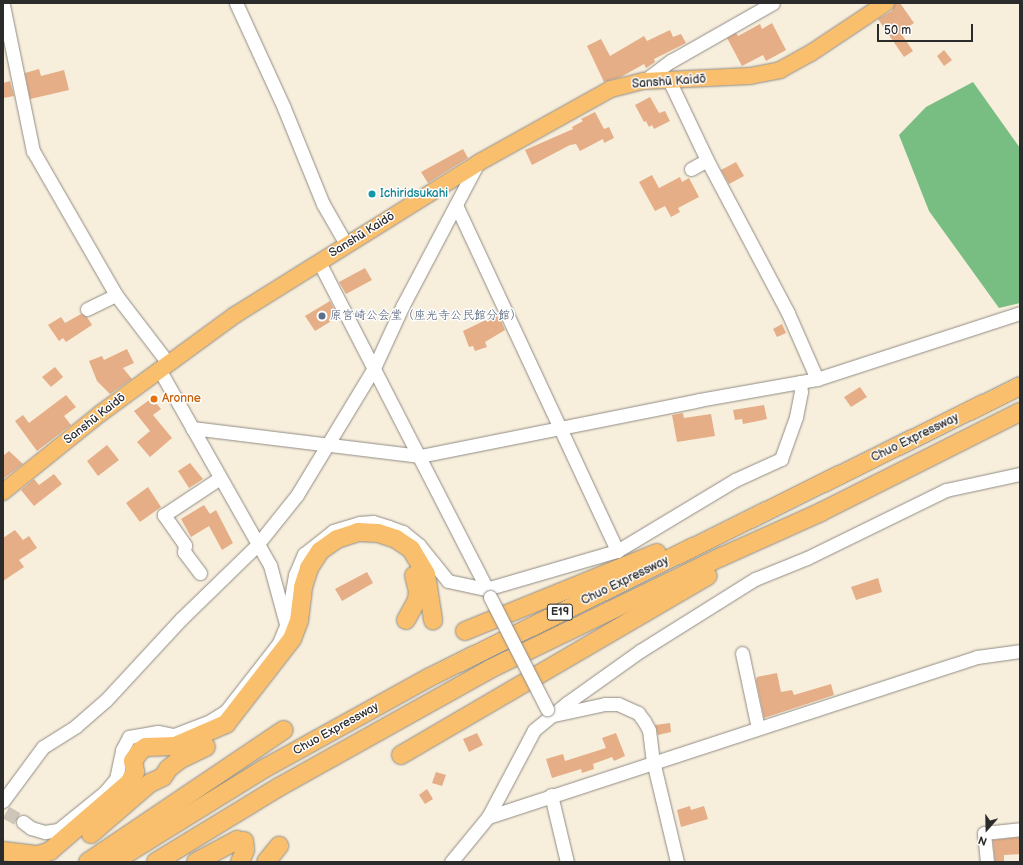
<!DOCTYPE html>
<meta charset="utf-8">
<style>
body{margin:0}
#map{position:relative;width:1023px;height:865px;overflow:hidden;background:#f7eedc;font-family:"Balsamiq Sans","Klee One",sans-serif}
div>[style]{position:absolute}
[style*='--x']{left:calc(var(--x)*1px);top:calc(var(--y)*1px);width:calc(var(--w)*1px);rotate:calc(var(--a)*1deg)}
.forest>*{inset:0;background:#78bd81}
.building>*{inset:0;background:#e5ae87}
.minor-tunnel>*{height:13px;margin-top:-6.5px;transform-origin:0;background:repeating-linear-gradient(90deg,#cec7b9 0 13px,transparent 0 19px)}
.roads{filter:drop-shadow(0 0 1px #918c84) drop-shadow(0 0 1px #918c84)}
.minor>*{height:13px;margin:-6.5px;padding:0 6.5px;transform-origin:6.5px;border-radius:6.5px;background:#fff}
.major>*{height:16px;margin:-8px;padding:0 8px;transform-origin:8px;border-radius:8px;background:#f9bf6d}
.highway>*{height:18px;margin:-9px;padding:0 9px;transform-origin:9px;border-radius:9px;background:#f9bf6d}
.bridges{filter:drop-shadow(0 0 1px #918c84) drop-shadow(0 0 1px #918c84)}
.minor-bridge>*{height:13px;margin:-6.5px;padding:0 6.5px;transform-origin:6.5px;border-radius:6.5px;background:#fff}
.dots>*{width:11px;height:11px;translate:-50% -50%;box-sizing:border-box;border:2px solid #fff;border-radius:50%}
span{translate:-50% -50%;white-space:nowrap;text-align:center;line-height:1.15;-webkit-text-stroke:3px #fff;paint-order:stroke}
.shield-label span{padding:1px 3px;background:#fff;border:1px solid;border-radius:3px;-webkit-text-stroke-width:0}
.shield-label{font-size:11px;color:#2b2b2b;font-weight:700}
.street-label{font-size:12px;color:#2b2b2b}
.culture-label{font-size:12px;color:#0d838f}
.left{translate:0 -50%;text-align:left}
.service-label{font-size:12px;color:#4e5e75}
.food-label{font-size:12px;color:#c56008}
.frame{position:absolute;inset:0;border:4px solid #2b2b2b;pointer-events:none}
.north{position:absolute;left:967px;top:809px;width:40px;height:40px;-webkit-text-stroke:3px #fff;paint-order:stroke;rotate:200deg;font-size:11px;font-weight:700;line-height:16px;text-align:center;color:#2b2b2b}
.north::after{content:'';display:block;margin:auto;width:14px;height:18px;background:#2b2b2b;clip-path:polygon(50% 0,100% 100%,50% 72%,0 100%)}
.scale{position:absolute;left:877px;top:24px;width:96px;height:18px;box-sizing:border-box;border:2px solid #2b2b2b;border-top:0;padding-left:5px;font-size:12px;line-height:14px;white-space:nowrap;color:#2b2b2b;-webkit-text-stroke:3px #fff;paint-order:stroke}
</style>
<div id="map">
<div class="forest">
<div style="clip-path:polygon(973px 82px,1020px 148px,1020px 303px,999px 308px,929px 211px,899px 135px,926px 107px)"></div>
</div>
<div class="building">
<div style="clip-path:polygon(895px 3px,900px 3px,914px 23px,900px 32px,913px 51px,904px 57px,878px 19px,892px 11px)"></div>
<div style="clip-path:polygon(772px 23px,786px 50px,766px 61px,763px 55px,742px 66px,727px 38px,736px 33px,738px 36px,760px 24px,762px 29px)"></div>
<div style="clip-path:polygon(670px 30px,673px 37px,681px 34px,686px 43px,654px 59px,655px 62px,646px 68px,644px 64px,621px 77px,604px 82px,587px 46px,601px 39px,610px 56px,644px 36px,647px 41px)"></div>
<div style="clip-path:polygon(944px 50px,952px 60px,944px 66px,937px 56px)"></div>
<div style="clip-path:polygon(39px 69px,41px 76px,64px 70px,69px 90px,30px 99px,25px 73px)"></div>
<div style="clip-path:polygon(10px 81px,14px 96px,3px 98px,3px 83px)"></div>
<div style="clip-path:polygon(650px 97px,659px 113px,665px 111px,670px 121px,654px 129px,652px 125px,649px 127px,646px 121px,644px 122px,635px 105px)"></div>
<div style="clip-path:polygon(595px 112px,604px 129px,609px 127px,614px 138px,604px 143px,603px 139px,580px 151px,576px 144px,570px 145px,532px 165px,525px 150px,573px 129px,572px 127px,583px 121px,581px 119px)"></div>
<div style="clip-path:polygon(463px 149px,468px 158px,428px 183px,421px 172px)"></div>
<div style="clip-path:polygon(736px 162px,744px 176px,729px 184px,721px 170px)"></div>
<div style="clip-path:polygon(652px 175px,659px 188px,680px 177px,682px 182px,689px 178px,699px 197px,678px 208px,680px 212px,671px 217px,665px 206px,655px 211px,639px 182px)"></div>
<div style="clip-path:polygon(365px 268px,372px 280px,346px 294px,339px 282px)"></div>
<div style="clip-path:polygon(330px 301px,338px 317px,315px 331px,305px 316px)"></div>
<div style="clip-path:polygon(81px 314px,87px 317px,92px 325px,66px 342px,63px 338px,59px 341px,48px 325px,61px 317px,65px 323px)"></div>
<div style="clip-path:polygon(498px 314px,505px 330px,485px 342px,487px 347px,475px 351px,473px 346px,469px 347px,463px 331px)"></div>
<div style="clip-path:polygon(782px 324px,786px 333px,777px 337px,773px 329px)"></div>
<div style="clip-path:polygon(127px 349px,134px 363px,123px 368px,132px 379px,110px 394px,97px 381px,89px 361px,102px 356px,104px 360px)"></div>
<div style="clip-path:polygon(55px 367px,63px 377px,51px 387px,42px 377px)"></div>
<div style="clip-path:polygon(860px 387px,867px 397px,851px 407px,844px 397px)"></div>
<div style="clip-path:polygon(66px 395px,76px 407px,64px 416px,71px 425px,37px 451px,15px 421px,23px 415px,29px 423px)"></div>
<div style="clip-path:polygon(152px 398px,161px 409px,153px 415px,172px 438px,150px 457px,137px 442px,150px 431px,134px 411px)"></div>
<div style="clip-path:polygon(764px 405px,767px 419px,743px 424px,742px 419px,735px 420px,733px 410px)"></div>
<div style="clip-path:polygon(683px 413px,684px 418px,711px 414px,715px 436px,677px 442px,672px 415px)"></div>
<div style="clip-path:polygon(107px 445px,119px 460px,98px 476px,87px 461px)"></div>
<div style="clip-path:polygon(9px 451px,23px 464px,3px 479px,3px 456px)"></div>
<div style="clip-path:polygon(190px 463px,203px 479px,189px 488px,178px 471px)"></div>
<div style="clip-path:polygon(54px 474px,62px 484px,34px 506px,21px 490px,34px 479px,39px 485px)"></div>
<div style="clip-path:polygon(148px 487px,161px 507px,140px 522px,126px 503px)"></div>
<div style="clip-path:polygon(204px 505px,210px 514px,216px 510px,233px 543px,222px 550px,209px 526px,191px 537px,181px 519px)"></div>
<div style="clip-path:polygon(15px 530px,23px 540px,29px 536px,37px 548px,19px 560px,24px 567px,3px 581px,3px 538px)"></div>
<div style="clip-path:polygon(367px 572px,373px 583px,342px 601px,335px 589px)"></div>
<div style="clip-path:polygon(878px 578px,882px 592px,856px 600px,851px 587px)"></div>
<div style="clip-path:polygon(777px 673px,781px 692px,792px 690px,794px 695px,831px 684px,834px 695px,764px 718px,756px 680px,757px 677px)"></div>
<div style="clip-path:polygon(670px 723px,671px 732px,658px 735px,655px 725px)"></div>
<div style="clip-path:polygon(477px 733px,483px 745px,469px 752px,463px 739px)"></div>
<div style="clip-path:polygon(616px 733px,625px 756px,614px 761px,612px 757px,593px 764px,594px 769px,582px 773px,581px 769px,552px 778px,546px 759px,563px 754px,565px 761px,606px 748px,602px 738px)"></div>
<div style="clip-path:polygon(436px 772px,446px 775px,442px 786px,432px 783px)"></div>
<div style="clip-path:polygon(427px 789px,433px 799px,425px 804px,419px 795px)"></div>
<div style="clip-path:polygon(690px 806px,691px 810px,704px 806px,708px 819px,681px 827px,677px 810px)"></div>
<div style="clip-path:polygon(1020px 837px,1020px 854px,1004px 855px,1004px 862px,995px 862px,993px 840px)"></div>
</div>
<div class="minor-tunnel">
<div style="--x:6;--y:812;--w:20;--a:30"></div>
</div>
<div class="roads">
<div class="minor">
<div style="--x:236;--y:3;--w:115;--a:65.4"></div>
<div style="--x:284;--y:108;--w:104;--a:67.9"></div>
<div style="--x:323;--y:204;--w:46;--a:60.1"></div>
<div style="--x:3;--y:5;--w:149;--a:78.4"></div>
<div style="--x:33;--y:151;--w:166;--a:60"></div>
<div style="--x:116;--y:295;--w:86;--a:52.6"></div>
<div style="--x:669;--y:80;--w:89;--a:64.6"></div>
<div style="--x:707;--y:160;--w:173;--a:62.1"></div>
<div style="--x:788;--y:313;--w:72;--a:66.3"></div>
<div style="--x:644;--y:81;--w:34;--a:-37"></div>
<div style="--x:671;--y:61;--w:117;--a:-29.6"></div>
<div style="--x:691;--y:169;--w:18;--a:-29"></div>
<div style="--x:456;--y:205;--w:382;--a:65"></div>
<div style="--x:319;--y:262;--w:372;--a:62.8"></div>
<div style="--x:87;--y:309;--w:32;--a:-26"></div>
<div style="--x:159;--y:369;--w:225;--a:60.5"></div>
<div style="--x:270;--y:565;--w:61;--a:74.8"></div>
<div style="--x:192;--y:428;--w:230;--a:7"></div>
<div style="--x:420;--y:456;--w:285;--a:-11.3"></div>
<div style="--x:699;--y:400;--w:120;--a:-10.1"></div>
<div style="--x:817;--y:379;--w:213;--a:-18"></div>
<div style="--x:200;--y:573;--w:26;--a:-127"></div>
<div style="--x:184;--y:552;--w:7;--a:-82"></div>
<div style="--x:185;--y:545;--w:37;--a:-125"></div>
<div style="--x:164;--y:515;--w:67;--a:-33.5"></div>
<div style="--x:742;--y:653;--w:77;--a:78"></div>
<div style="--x:554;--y:715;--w:52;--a:-12.2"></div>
<div style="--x:605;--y:704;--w:13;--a:0"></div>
<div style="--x:618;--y:704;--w:22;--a:24"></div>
<div style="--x:638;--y:713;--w:10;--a:53"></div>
<div style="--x:644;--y:721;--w:10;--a:61"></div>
<div style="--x:649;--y:730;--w:31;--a:83"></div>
<div style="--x:653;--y:761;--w:104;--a:76.6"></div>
<div style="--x:551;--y:795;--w:69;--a:76.6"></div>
<div style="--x:3;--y:801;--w:67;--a:-53.5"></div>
<div style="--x:43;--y:747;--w:39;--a:-32"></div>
<div style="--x:76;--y:726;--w:40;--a:-41"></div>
<div style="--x:106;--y:700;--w:110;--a:-47.2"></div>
<div style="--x:181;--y:619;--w:106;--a:-44.2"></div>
<div style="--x:257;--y:545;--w:64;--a:-51.3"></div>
<div style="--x:297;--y:495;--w:149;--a:-58.8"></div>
<div style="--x:374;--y:368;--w:69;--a:-65.3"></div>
<div style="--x:403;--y:305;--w:161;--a:-62.2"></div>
<div style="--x:488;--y:817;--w:515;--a:-18.12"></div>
<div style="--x:977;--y:657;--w:43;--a:-7.9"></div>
<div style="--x:23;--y:822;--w:10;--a:37"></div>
<div style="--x:31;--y:828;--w:15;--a:16"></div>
<div style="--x:45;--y:832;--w:13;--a:-9"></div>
<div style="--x:58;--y:830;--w:60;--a:-39"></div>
<div style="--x:105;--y:792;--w:17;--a:-50"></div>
<div style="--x:116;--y:779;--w:30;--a:-78"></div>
<div style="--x:122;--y:750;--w:15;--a:-62"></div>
<div style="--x:129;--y:737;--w:29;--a:-10"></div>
<div style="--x:158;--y:732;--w:16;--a:11"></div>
<div style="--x:174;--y:735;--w:39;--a:-21"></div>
<div style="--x:210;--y:721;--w:19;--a:-32"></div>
<div style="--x:226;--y:711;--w:86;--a:-52.1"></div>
<div style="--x:279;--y:643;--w:18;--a:-68"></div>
<div style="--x:286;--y:626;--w:52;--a:-80"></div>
<div style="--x:295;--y:575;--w:23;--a:-67"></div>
<div style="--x:304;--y:554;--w:37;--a:-38"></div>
<div style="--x:333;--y:531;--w:27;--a:-17"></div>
<div style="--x:359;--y:523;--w:14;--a:-4"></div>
<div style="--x:373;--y:522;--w:17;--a:17"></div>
<div style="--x:389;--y:527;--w:15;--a:20"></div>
<div style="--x:403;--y:532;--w:21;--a:39"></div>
<div style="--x:419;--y:545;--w:46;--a:51.1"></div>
<div style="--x:448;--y:581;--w:39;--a:12"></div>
<div style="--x:486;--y:589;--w:136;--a:-16.2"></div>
<div style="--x:617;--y:551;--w:138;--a:-31"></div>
<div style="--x:735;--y:480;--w:51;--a:-24.5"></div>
<div style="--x:781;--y:459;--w:45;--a:-70.3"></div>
<div style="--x:796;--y:417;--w:25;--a:-79"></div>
<div style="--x:801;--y:392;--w:10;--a:-96"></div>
<div style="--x:451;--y:862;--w:58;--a:-50.6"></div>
<div style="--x:488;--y:817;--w:98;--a:-62.1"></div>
<div style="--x:534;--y:730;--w:43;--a:-39.3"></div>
<div style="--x:567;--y:703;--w:90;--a:-35.5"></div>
<div style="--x:640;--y:651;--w:136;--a:-32.1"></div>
<div style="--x:755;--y:579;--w:56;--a:-22"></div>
<div style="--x:807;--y:558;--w:155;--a:-26.1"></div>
<div style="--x:946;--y:490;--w:76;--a:-12.2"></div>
<div style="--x:987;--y:862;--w:29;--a:-96"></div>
<div style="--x:984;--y:833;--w:36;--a:-6"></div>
</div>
<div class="major">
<div style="--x:3;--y:492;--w:126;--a:-38.9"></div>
<div style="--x:101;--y:413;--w:166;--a:-36.2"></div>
<div style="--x:235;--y:315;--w:287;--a:-32"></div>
<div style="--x:478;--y:163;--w:152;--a:-29.1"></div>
<div style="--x:611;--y:89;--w:34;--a:-14"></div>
<div style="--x:644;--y:81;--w:106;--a:-2.7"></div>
<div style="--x:750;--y:76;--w:31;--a:-11"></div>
<div style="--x:780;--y:70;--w:35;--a:-29"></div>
<div style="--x:811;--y:53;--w:90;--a:-33.7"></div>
</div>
<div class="highway">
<div style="--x:406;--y:620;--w:23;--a:-61"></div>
<div style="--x:417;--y:600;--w:9;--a:-84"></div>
<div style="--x:418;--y:591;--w:16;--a:-104"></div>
<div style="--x:465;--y:631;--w:207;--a:-22.1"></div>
<div style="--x:401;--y:755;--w:355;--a:-30.3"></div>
<div style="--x:91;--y:834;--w:78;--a:-40.8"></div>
<div style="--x:150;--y:783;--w:14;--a:-25"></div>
<div style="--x:163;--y:777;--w:9;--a:-58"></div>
<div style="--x:168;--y:769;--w:14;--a:-39"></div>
<div style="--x:179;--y:760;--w:30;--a:-26"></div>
<div style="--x:3;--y:851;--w:35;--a:7"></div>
<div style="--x:38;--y:855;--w:13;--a:-18"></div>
<div style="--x:50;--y:851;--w:104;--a:-40.7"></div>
<div style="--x:129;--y:783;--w:13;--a:-61"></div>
<div style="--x:135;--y:772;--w:11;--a:-100"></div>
<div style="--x:133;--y:761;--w:12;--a:-55"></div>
<div style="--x:140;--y:751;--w:7;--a:-34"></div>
<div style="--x:146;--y:747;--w:29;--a:-2"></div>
<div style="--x:175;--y:746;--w:56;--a:-23.3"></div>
<div style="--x:226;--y:724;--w:108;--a:-52.2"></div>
<div style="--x:292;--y:639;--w:19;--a:-69"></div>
<div style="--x:299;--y:621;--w:34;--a:-83"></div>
<div style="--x:303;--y:587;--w:20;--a:-72"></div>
<div style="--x:309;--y:568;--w:20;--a:-57"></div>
<div style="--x:320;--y:551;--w:21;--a:-35"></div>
<div style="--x:337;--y:539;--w:22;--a:-18"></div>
<div style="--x:358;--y:532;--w:20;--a:3"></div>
<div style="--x:378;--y:533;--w:19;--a:18"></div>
<div style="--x:396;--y:539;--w:18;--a:34"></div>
<div style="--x:411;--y:549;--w:29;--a:59"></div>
<div style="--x:426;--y:574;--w:47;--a:81.3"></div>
<div style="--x:88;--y:862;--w:236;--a:-34"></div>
<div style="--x:113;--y:862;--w:181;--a:-31.7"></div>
<div style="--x:267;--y:767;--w:184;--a:-28.9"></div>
<div style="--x:428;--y:678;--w:660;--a:-26.25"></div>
<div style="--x:156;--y:862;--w:144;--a:-31.4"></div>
<div style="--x:279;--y:787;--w:242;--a:-29.2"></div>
<div style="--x:490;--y:669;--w:257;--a:-25.9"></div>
<div style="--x:721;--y:557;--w:110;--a:-24.2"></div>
<div style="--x:821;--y:512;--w:223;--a:-26.7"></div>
<div style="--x:196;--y:862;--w:47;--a:-28.2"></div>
<div style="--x:240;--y:862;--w:13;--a:-67"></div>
<div style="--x:245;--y:850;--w:9;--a:-96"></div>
<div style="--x:266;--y:862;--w:21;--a:-51"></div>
</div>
</div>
<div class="bridges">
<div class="minor-bridge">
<div style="--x:490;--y:597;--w:126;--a:63"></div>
</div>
</div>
<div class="dots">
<div style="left:372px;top:194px;background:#0f9aa8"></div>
<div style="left:322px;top:316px;background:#5c6f8a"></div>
<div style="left:154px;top:399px;background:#e8710a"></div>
</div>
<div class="shield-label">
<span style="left:560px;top:612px">E19</span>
</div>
<div class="street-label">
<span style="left:669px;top:82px;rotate:-4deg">Sanshū Kaidō</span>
<span style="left:362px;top:235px;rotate:-32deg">Sanshū Kaidō</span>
<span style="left:95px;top:419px;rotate:-38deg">Sanshū Kaidō</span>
<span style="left:915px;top:438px;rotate:-26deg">Chuo Expressway</span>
<span style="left:625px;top:581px;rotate:-26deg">Chuo Expressway</span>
<span style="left:336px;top:729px;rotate:-29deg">Chuo Expressway</span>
</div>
<div class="culture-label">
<span class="left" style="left:380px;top:194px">Ichiridsukahi</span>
</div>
<div class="service-label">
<span class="left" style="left:330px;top:316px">原宮崎公会堂（座光寺公民館分館）</span>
</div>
<div class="food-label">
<span class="left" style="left:162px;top:399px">Aronne</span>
</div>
<div class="frame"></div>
<div class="north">N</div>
<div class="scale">50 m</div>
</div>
